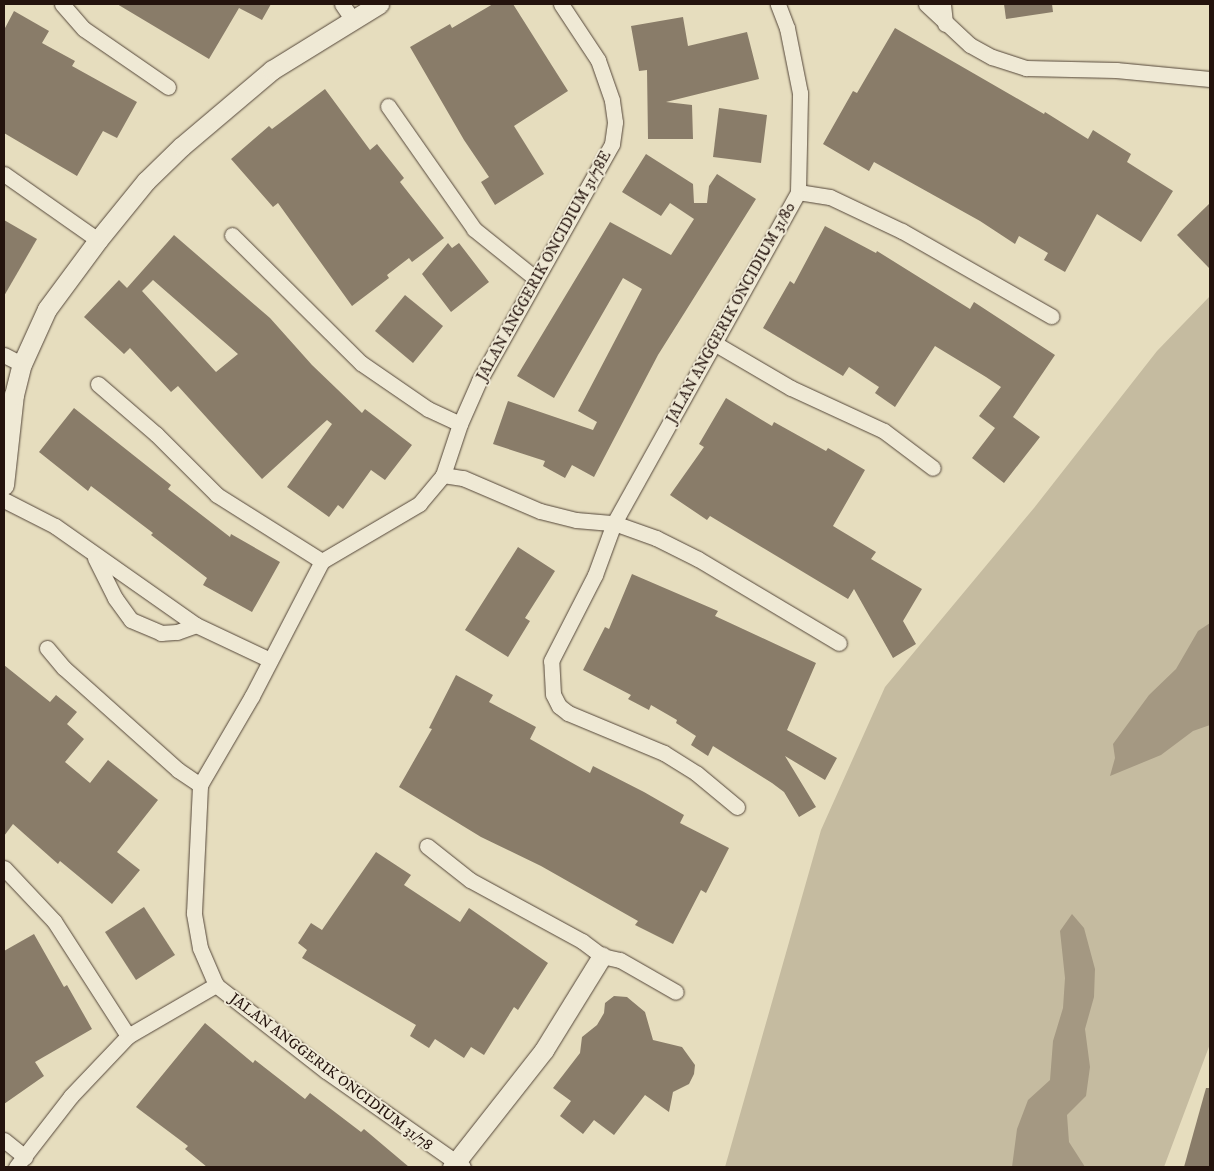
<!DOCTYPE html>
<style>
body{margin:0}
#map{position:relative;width:1214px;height:1171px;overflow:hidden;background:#e6ddbe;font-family:"IM FELL DW Pica",serif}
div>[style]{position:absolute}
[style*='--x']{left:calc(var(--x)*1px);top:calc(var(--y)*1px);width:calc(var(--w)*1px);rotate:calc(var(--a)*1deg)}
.green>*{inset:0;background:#c5bba0}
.water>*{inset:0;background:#a49882}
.building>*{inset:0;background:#897c69}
.roads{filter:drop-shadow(0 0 1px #544639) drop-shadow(0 0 1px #544639)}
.minor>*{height:15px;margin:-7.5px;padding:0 7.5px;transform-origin:7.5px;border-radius:7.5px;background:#efe9d5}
.tertiary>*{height:19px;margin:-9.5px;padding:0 9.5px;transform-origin:9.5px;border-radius:9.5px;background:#efe9d5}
span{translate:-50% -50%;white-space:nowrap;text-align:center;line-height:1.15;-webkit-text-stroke:4px #efe9d5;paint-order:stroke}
.street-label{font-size:15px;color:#24130d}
.frame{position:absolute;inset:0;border:5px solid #24130d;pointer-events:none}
</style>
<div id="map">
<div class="green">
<div style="clip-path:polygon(1210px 296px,1210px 1044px,1164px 1167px,725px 1167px,821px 830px,885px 687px,1034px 508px,1157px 351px)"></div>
</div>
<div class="water">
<div style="clip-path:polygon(1210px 623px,1210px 725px,1193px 731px,1161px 755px,1110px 776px,1115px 758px,1113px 744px,1149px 695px,1176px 669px,1198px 631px)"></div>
<div style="clip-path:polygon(1072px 914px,1084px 928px,1095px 969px,1094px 997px,1085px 1029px,1090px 1067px,1086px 1096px,1067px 1115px,1069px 1142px,1085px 1167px,1012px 1167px,1017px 1129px,1028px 1100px,1050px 1080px,1053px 1041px,1063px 1008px,1065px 978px,1060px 931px)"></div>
</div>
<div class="building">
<div style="clip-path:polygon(117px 4px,271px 4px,262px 20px,239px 8px,209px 59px)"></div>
<div style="clip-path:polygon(493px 4px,513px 4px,568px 91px,514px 126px,544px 174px,495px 205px,481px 182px,489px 177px,464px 140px,410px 47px,450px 24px,452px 28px)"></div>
<div style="clip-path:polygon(1004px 4px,1052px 4px,1053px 12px,1006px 19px)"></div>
<div style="clip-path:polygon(14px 11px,49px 31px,42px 43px,75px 61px,72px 66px,137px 102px,117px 138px,103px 131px,77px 176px,4px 133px,4px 30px)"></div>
<div style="clip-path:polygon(683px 17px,688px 46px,747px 32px,759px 79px,666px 102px,692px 105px,693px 139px,648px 139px,647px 70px,639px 71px,631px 26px)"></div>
<div style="clip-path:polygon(895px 28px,1044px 114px,1045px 112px,1088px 139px,1093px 130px,1131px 154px,1127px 162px,1173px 191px,1141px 242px,1097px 214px,1065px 272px,1044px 260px,1048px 253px,1019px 236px,1015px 244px,980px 221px,874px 162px,869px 171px,823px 144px,853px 91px,857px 93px)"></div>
<div style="clip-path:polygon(325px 89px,370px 150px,377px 144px,404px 178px,400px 182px,444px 238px,412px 262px,409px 258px,387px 275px,389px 278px,352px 306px,278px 203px,273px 207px,231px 159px,269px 126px,272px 129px)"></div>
<div style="clip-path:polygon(719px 108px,767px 115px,761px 163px,713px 157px)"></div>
<div style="clip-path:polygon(646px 154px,693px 184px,694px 203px,707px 203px,709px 186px,717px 174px,756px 199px,658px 355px,594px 477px,572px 465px,565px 478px,543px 466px,545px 461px,493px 444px,508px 401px,593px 430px,597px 422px,578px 411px,642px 289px,623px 278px,554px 398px,517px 376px,610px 222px,671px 255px,694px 219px,670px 203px,661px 216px,622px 192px)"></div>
<div style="clip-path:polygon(1210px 203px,1210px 269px,1177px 235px)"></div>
<div style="clip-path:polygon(4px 220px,37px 239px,4px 296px)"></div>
<div style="clip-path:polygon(825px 226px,876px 253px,877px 251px,970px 309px,974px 302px,1055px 355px,1013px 417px,1040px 437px,1004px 483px,972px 458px,995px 428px,979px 416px,1001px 387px,986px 377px,935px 346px,895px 407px,875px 393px,879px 387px,849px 367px,843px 376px,763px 328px,790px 281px,794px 284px)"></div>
<div style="clip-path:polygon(evenodd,174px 235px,270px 318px,312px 365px,362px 413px,365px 409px,412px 445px,385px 480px,371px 470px,343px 509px,338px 505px,329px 517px,287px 487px,332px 424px,327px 420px,262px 479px,178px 386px,171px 392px,130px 348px,124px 354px,84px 317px,119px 280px,127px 288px,174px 235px,153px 280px,238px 354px,216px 372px,142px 291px,153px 280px)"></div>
<div style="clip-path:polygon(448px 243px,452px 248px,459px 243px,489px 282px,451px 312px,422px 274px)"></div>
<div style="clip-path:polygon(405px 295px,443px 326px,413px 363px,375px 331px)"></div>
<div style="clip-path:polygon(726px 398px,772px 426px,774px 422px,826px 451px,828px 448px,865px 470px,833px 526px,876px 552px,871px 559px,922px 589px,903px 621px,916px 644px,893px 658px,854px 589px,848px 599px,710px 516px,707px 520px,670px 495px,704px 447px,699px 444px)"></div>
<div style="clip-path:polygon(74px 408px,171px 485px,168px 489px,230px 537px,231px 534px,280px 562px,252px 612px,203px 585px,207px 578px,151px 535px,153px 533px,91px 486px,88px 491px,39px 452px)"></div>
<div style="clip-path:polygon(518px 547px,555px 571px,525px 618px,530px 621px,508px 657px,465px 630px)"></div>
<div style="clip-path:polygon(632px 574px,718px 611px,715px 616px,816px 663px,787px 730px,837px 758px,825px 780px,785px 756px,816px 807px,799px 817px,784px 792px,772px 783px,713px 746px,708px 756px,691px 745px,696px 736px,676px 723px,677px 720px,651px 705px,649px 710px,628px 699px,631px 695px,583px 670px,605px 627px,609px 629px)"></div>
<div style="clip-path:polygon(4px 665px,50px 702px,56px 695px,77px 712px,67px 724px,84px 739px,65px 762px,90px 783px,108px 760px,158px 800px,117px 852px,140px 870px,112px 904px,60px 861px,58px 864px,13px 824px,4px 836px)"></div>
<div style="clip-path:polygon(456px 675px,493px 695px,489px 702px,536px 727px,530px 739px,590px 773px,593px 766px,644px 792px,684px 815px,680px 823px,729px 848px,706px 893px,701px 890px,673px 944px,635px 925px,638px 921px,541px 866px,481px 837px,399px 787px,432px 729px,429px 728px)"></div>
<div style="clip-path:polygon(376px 852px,411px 875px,404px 885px,460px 922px,469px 908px,548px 963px,518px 1010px,514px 1007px,484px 1055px,471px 1047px,464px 1058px,435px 1039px,429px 1048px,410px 1036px,416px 1025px,302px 958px,307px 950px,298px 943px,311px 923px,322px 930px)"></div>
<div style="clip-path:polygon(144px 907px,175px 955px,136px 980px,105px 932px)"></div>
<div style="clip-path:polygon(34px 934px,64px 987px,67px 985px,92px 1029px,35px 1062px,44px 1076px,4px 1104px,4px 951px)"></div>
<div style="clip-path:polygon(614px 996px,627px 997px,645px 1012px,653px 1040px,682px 1047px,695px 1065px,694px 1074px,689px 1084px,673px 1092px,669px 1112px,645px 1095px,614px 1135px,594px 1120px,583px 1134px,560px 1116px,571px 1101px,553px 1088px,580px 1053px,582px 1037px,597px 1025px,604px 1013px,605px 1003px)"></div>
<div style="clip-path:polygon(205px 1023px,253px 1063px,255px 1060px,305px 1099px,310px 1093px,361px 1132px,364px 1129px,409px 1167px,207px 1167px,185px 1149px,188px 1146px,136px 1107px)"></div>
<div style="clip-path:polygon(1206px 1088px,1210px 1088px,1210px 1167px,1184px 1167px)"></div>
</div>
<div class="roads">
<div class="minor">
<div style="--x:62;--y:4;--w:33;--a:49"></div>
<div style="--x:84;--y:29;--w:102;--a:34.6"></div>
<div style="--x:342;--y:4;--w:18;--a:56"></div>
<div style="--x:926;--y:4;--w:60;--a:43"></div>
<div style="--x:970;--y:45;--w:25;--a:29"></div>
<div style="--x:992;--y:57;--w:36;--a:18"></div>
<div style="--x:1026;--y:68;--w:90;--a:1.3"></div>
<div style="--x:1116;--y:70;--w:94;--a:5.5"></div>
<div style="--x:943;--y:4;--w:20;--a:84"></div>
<div style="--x:388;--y:106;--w:150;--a:55"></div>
<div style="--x:474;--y:229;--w:78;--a:38.8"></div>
<div style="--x:4;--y:174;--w:115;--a:35.1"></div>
<div style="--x:798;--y:192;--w:32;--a:9"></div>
<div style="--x:830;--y:197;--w:80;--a:25.3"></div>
<div style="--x:902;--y:231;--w:172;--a:29.7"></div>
<div style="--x:232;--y:235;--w:182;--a:44.8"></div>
<div style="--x:361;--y:363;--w:81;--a:34.5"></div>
<div style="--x:428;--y:409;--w:35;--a:25"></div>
<div style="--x:714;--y:343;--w:89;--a:30.3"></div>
<div style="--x:791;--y:388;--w:102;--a:24.8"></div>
<div style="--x:884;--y:431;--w:61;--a:37.1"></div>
<div style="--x:4;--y:355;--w:20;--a:27"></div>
<div style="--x:98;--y:384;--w:77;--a:40.8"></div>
<div style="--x:156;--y:434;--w:86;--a:45"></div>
<div style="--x:217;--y:495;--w:124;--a:32.2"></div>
<div style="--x:443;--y:475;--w:54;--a:-71.6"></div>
<div style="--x:460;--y:424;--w:47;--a:-66.2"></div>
<div style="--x:479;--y:381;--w:272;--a:-60.7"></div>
<div style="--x:612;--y:144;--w:22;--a:-82"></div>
<div style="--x:615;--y:122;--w:22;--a:-98"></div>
<div style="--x:612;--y:100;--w:42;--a:-109.3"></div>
<div style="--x:598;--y:60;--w:67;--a:-123.5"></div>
<div style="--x:4;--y:500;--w:57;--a:27"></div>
<div style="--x:55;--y:526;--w:172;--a:35.1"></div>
<div style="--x:196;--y:625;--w:82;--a:25.3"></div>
<div style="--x:95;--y:558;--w:45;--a:63.4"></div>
<div style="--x:115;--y:598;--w:27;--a:54"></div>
<div style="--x:131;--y:620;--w:33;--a:23"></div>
<div style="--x:161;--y:633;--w:16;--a:-4"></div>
<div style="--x:177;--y:632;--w:20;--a:-20"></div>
<div style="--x:47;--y:648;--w:26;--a:50"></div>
<div style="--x:64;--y:668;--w:153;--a:41.8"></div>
<div style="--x:178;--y:770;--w:27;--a:34"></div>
<div style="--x:737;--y:807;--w:53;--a:-140.3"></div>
<div style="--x:696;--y:773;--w:38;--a:-148"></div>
<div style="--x:664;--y:753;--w:104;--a:-157.4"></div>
<div style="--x:568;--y:713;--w:11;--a:-142"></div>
<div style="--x:559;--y:706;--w:13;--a:-117"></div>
<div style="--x:553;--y:694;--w:33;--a:-93"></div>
<div style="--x:551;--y:661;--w:97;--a:-62.9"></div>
<div style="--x:595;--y:575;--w:55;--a:-69.9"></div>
<div style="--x:614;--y:523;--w:379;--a:-60.9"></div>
<div style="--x:798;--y:192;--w:99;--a:-88.8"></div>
<div style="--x:800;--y:93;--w:66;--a:-101.3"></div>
<div style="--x:787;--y:28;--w:26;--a:-111"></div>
<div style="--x:427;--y:846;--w:55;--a:38.3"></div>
<div style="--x:470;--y:880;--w:128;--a:28.6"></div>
<div style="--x:582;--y:941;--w:25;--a:37"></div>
<div style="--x:602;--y:956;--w:18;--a:13"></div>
<div style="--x:620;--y:960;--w:64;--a:29.7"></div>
<div style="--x:4;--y:868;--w:73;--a:46.7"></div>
<div style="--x:54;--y:921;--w:137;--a:57.2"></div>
<div style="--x:4;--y:1140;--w:27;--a:39"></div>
<div style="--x:16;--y:1167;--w:90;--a:-52.2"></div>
<div style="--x:71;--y:1096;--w:83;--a:-46.5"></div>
<div style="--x:128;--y:1036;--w:102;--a:-30.1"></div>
<div style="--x:463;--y:1167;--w:167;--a:-145"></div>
<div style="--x:326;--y:1071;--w:140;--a:-142"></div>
<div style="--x:216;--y:985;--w:40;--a:-113.4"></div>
<div style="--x:200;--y:948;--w:36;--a:-100"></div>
<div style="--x:194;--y:913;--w:128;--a:-87.3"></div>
<div style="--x:200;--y:785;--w:103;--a:-59.7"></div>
<div style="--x:252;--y:696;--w:152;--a:-62.6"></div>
<div style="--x:322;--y:561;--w:113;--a:-30.4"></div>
<div style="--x:419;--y:504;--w:38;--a:-50"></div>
<div style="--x:443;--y:475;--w:20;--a:9"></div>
<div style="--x:463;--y:478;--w:84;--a:23.2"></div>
<div style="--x:540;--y:511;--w:37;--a:14"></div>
<div style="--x:576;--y:520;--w:38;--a:5"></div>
<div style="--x:614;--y:523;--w:45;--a:19.7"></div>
<div style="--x:656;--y:538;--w:47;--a:26.6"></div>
<div style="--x:698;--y:559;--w:164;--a:30.8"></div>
</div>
<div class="tertiary">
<div style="--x:4;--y:485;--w:91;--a:-83.7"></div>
<div style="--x:14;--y:395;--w:32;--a:-76"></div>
<div style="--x:22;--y:364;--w:60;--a:-65.6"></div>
<div style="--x:47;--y:309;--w:86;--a:-53.5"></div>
<div style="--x:98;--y:240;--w:76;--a:-50.9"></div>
<div style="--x:146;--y:181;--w:50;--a:-44.2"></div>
<div style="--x:182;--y:146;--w:118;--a:-40.2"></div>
<div style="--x:272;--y:70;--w:126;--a:-31.7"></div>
<div style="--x:452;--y:1167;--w:149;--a:-51.8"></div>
<div style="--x:544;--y:1050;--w:110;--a:-58.3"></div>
</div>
</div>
<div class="street-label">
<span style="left:544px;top:266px;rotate:-61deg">JALAN ANGGERIK ONCIDIUM 31/78E</span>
<span style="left:731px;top:313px;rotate:-61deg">JALAN ANGGERIK ONCIDIUM 31/80</span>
<span style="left:331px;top:1072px;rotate:37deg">JALAN ANGGERIK ONCIDIUM 31/78</span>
</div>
<div class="frame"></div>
</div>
